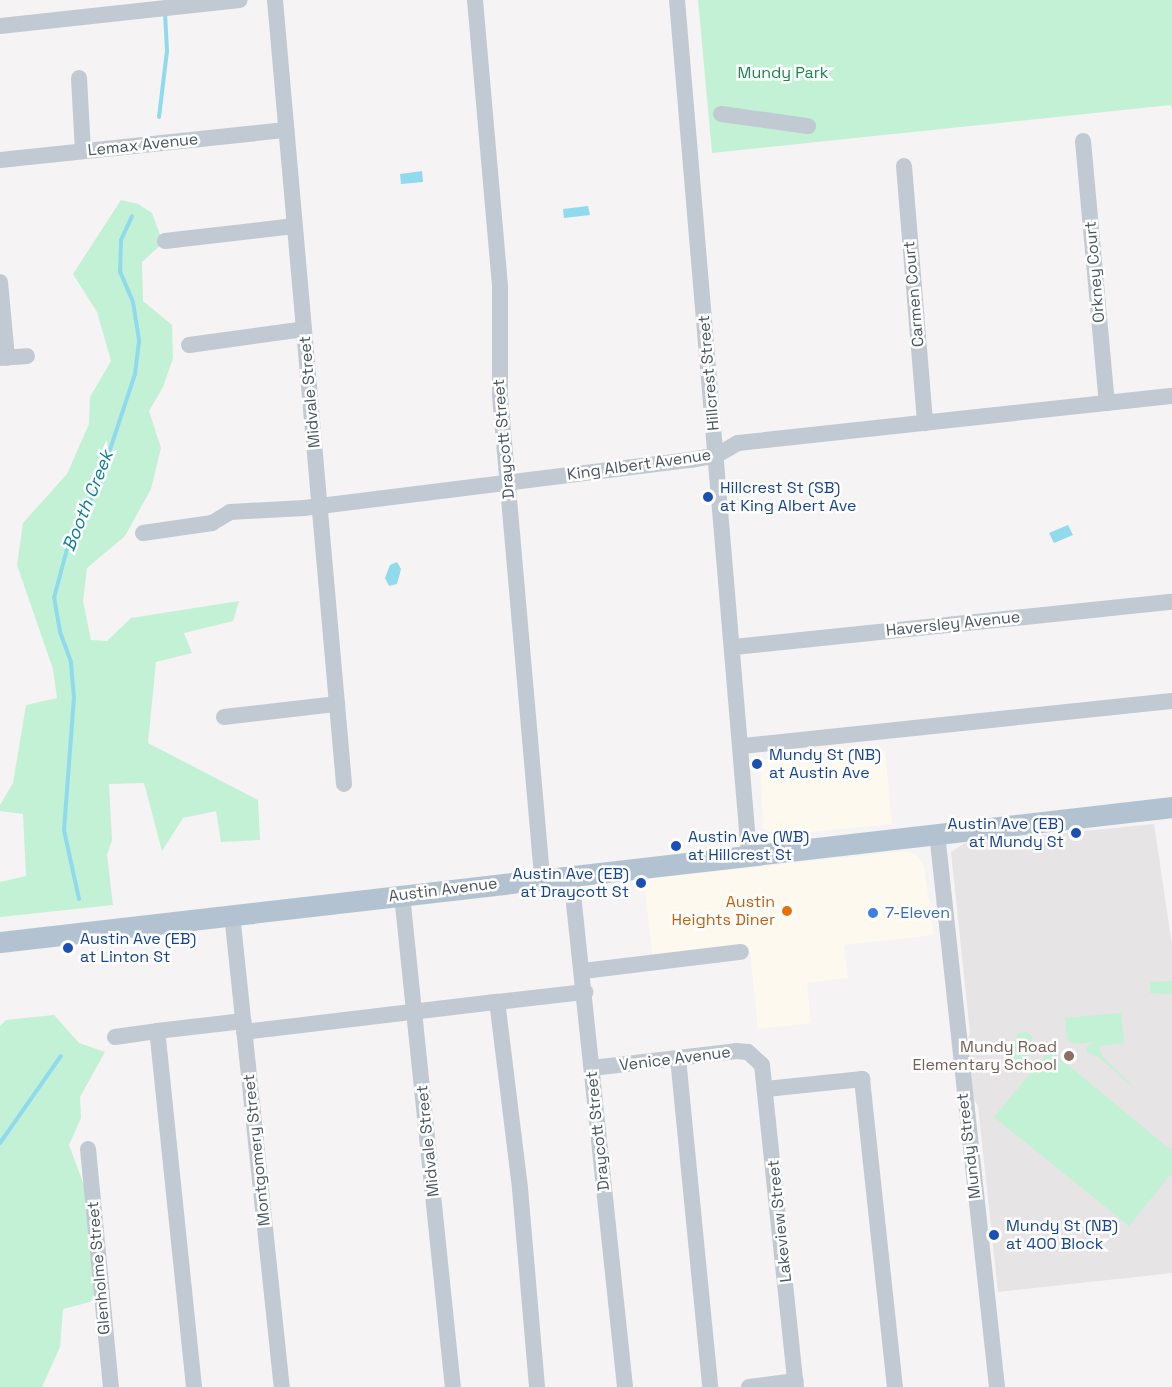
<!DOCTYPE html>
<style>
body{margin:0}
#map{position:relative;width:1172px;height:1387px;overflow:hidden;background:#f5f3f3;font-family:"Space Grotesk",sans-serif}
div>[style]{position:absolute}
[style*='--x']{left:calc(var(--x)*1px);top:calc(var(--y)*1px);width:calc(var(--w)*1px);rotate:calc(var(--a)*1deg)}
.commercial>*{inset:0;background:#fdf9ef}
.education>*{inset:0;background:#e6e4e5}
.green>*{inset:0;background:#c3f1d5}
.water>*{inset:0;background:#90daee}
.stream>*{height:4px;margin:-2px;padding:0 2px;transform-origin:2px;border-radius:2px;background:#90daee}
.minor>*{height:16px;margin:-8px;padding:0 8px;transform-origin:8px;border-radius:8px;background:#c1cad2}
.major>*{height:21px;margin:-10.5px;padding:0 10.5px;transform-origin:10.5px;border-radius:10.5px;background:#b3c2d1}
.dots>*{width:16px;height:16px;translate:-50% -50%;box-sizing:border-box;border:3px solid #fff;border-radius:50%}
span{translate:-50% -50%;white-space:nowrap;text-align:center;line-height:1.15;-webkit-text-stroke:5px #fff;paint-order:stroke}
.park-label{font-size:16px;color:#17864f}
.street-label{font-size:16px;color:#4a5661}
.transit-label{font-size:16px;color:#164399}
.left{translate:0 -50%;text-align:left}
.right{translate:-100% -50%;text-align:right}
.food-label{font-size:16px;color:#c56008}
.shop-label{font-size:16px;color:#366cbe}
.education-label{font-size:16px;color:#785e54}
.water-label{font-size:18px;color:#0c7c9b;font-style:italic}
</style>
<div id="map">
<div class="commercial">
<div style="clip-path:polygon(885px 750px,892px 824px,774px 836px,763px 828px,760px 760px)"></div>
<div style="clip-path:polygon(906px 851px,916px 854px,924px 866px,934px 935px,844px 945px,848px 978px,807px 983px,811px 1023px,758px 1029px,750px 951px,653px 964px,644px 879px)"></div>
</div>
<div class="education">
<div style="clip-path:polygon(1154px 824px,1172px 945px,1172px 1273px,998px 1292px,978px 1106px,972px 1097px,966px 1042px,970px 1033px,951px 852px,965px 843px)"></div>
</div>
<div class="green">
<div style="clip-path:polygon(698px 0,1172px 0,1172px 110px,1171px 105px,712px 153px)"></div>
<div style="clip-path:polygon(121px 200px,138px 204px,152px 213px,163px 243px,142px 262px,143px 301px,172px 325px,173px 358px,163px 387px,149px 411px,161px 448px,151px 489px,125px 536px,87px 568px,83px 601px,91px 640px,107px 641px,131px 618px,239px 601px,233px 621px,184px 633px,192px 653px,156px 662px,148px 743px,258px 800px,260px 840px,221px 842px,216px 811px,183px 818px,162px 851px,144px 783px,109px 784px,112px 840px,107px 855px,113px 905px,0 917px,0 882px,26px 876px,23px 814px,0 811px,0 805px,13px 783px,26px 705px,57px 698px,53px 669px,17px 565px,23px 523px,67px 474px,89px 424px,90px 397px,111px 361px,97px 312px,73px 274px)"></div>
<div style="clip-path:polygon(1172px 981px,1172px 994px,1150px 993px,1150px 982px)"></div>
<div style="clip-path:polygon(1121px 1013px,1124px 1043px,1099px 1046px,1102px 1056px,1142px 1095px,1100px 1058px,1087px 1052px,1087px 1047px,1094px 1042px,1074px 1044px,1067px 1039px,1065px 1018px)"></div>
<div style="clip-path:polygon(54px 1015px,79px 1043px,105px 1052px,80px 1097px,81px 1118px,69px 1145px,85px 1188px,95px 1296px,90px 1302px,63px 1309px,60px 1347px,42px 1387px,0 1387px,0 1026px,6px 1020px)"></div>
<div style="clip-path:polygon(1027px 1032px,1032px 1036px,1033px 1044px,1026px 1062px,1009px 1056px,1018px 1033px)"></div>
<div style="clip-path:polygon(1050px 1050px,1172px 1151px,1172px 1173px,1129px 1226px,994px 1117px)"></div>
</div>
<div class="water">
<div style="clip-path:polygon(422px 171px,423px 182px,401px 184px,400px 174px)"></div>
<div style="clip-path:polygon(588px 206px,590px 215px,564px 218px,563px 209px)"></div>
<div style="clip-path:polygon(1068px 525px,1073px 535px,1054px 543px,1049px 533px)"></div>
<div style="clip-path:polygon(397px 562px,401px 569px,397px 584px,389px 586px,385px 578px,390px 565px)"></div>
</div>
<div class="stream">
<div style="--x:159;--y:117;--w:66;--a:-83.1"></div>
<div style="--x:167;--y:51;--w:38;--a:-93"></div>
<div style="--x:79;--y:899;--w:71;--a:-102.3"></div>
<div style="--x:64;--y:830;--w:132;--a:-85.7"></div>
<div style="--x:74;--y:698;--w:36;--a:-95"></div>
<div style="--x:71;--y:662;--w:33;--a:-110"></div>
<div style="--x:60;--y:631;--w:34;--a:-100"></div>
<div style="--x:54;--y:598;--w:62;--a:-75.1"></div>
<div style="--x:70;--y:538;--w:59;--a:-61.7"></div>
<div style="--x:98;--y:486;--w:118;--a:-71.7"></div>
<div style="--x:135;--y:374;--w:34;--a:-83"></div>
<div style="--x:139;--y:340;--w:38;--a:-99"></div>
<div style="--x:133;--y:302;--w:33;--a:-113"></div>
<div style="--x:120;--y:272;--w:32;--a:-88"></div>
<div style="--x:121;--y:240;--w:26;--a:-65"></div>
<div style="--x:0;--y:1143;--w:106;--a:-55"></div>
</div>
<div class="minor">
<div style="--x:275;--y:0;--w:787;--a:84.97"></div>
<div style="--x:475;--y:0;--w:288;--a:85"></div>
<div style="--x:500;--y:287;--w:109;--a:90"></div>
<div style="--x:500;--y:396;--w:484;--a:85"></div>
<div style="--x:677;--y:0;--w:856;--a:85.18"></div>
<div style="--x:0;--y:26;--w:241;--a:-6.2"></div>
<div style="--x:79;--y:78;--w:73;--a:86.9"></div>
<div style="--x:721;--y:114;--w:88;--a:7.9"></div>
<div style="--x:1083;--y:141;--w:263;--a:84.8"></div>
<div style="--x:0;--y:160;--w:288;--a:-6"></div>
<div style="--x:904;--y:166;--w:258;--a:85.3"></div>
<div style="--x:165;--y:241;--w:130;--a:-6.6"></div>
<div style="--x:0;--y:282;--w:76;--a:84.7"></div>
<div style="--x:189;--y:345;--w:116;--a:-7.9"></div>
<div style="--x:0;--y:358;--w:27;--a:-4"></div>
<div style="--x:143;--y:533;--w:70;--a:-8.2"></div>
<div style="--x:212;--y:523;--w:21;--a:-31"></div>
<div style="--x:230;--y:512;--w:74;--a:-3.1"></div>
<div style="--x:304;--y:508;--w:389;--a:-7.1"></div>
<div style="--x:690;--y:460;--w:27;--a:-10"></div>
<div style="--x:717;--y:455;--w:24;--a:-30"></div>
<div style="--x:738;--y:443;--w:437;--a:-6.2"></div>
<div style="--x:734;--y:647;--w:440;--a:-5.9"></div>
<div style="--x:224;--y:717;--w:114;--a:-6.6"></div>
<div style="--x:743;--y:746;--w:431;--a:-6"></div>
<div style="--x:937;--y:833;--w:557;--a:83.82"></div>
<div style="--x:571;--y:875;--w:515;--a:83.98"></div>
<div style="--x:402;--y:895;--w:495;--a:84.1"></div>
<div style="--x:232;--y:914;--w:476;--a:84"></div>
<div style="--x:583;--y:971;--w:159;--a:-6.9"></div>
<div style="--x:244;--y:1032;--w:255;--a:-6.8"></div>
<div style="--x:115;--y:1037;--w:42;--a:-8.1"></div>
<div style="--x:678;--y:1058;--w:331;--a:84.4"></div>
<div style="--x:592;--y:1068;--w:145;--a:-6.7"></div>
<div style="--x:736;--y:1051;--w:12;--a:5"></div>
<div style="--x:748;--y:1052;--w:19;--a:43"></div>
<div style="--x:762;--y:1065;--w:324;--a:84"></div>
<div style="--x:766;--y:1089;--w:97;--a:-5.9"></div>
<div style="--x:862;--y:1079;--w:310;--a:83.9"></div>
<div style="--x:88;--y:1149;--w:239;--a:84.5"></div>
<div style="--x:194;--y:1387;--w:358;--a:-95.9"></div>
<div style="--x:157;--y:1031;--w:87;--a:-6.6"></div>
<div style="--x:537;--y:1387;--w:200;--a:-94.9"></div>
<div style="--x:520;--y:1188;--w:187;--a:-97"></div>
<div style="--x:497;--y:1002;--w:89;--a:-6.5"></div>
<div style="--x:749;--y:1387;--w:47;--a:-7.3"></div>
</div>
<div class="major">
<div style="--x:0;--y:942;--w:1180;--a:-6.57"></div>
</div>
<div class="dots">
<div style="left:708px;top:497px;background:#1a4fb4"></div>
<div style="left:757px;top:764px;background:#1a4fb4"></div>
<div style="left:1076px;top:833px;background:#1a4fb4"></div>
<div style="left:676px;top:846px;background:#1a4fb4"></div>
<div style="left:641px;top:883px;background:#1a4fb4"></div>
<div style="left:787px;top:911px;background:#e8710a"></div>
<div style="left:873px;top:913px;background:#3f7fe0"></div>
<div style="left:68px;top:948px;background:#1a4fb4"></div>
<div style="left:1069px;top:1056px;background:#8d6e63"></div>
<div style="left:994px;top:1235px;background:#1a4fb4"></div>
</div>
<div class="park-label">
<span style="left:783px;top:73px">Mundy Park</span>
</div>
<div class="street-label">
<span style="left:143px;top:145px;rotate:-6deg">Lemax Avenue</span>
<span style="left:1095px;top:272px;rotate:-95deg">Orkney Court</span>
<span style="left:914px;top:294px;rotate:-95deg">Carmen Court</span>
<span style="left:709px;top:373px;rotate:-95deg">Hillcrest Street</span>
<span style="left:310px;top:392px;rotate:-95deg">Midvale Street</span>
<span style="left:504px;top:439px;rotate:-95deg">Draycott Street</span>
<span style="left:639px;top:465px;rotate:-8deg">King Albert Avenue</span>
<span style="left:953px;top:624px;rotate:-6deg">Haversley Avenue</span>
<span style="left:443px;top:890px;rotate:-7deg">Austin Avenue</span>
<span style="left:675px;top:1059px;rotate:-7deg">Venice Avenue</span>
<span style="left:598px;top:1131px;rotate:-96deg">Draycott Street</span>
<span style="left:428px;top:1141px;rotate:-96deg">Midvale Street</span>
<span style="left:969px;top:1146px;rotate:-97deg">Mundy Street</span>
<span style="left:257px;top:1150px;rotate:-96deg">Montgomery Street</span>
<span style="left:780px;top:1221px;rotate:-96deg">Lakeview Street</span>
<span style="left:99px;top:1268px;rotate:-95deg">Glenholme Street</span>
</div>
<div class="transit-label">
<span class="left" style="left:720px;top:497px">Hillcrest St (SB)<br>at King Albert Ave</span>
<span class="left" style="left:769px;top:764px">Mundy St (NB)<br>at Austin Ave</span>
<span class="right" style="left:1064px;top:833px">Austin Ave (EB)<br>at Mundy St</span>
<span class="left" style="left:688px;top:846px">Austin Ave (WB)<br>at Hillcrest St</span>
<span class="right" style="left:629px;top:883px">Austin Ave (EB)<br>at Draycott St</span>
<span class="left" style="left:80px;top:948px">Austin Ave (EB)<br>at Linton St</span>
<span class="left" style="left:1006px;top:1235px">Mundy St (NB)<br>at 400 Block</span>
</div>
<div class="food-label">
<span class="right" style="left:775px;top:911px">Austin<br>Heights Diner</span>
</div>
<div class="shop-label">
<span class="left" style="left:885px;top:913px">7-Eleven</span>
</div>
<div class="education-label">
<span class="right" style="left:1057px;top:1056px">Mundy Road<br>Elementary School</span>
</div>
<div class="water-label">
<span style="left:88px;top:501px;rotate:-68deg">Booth Creek</span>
</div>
</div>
